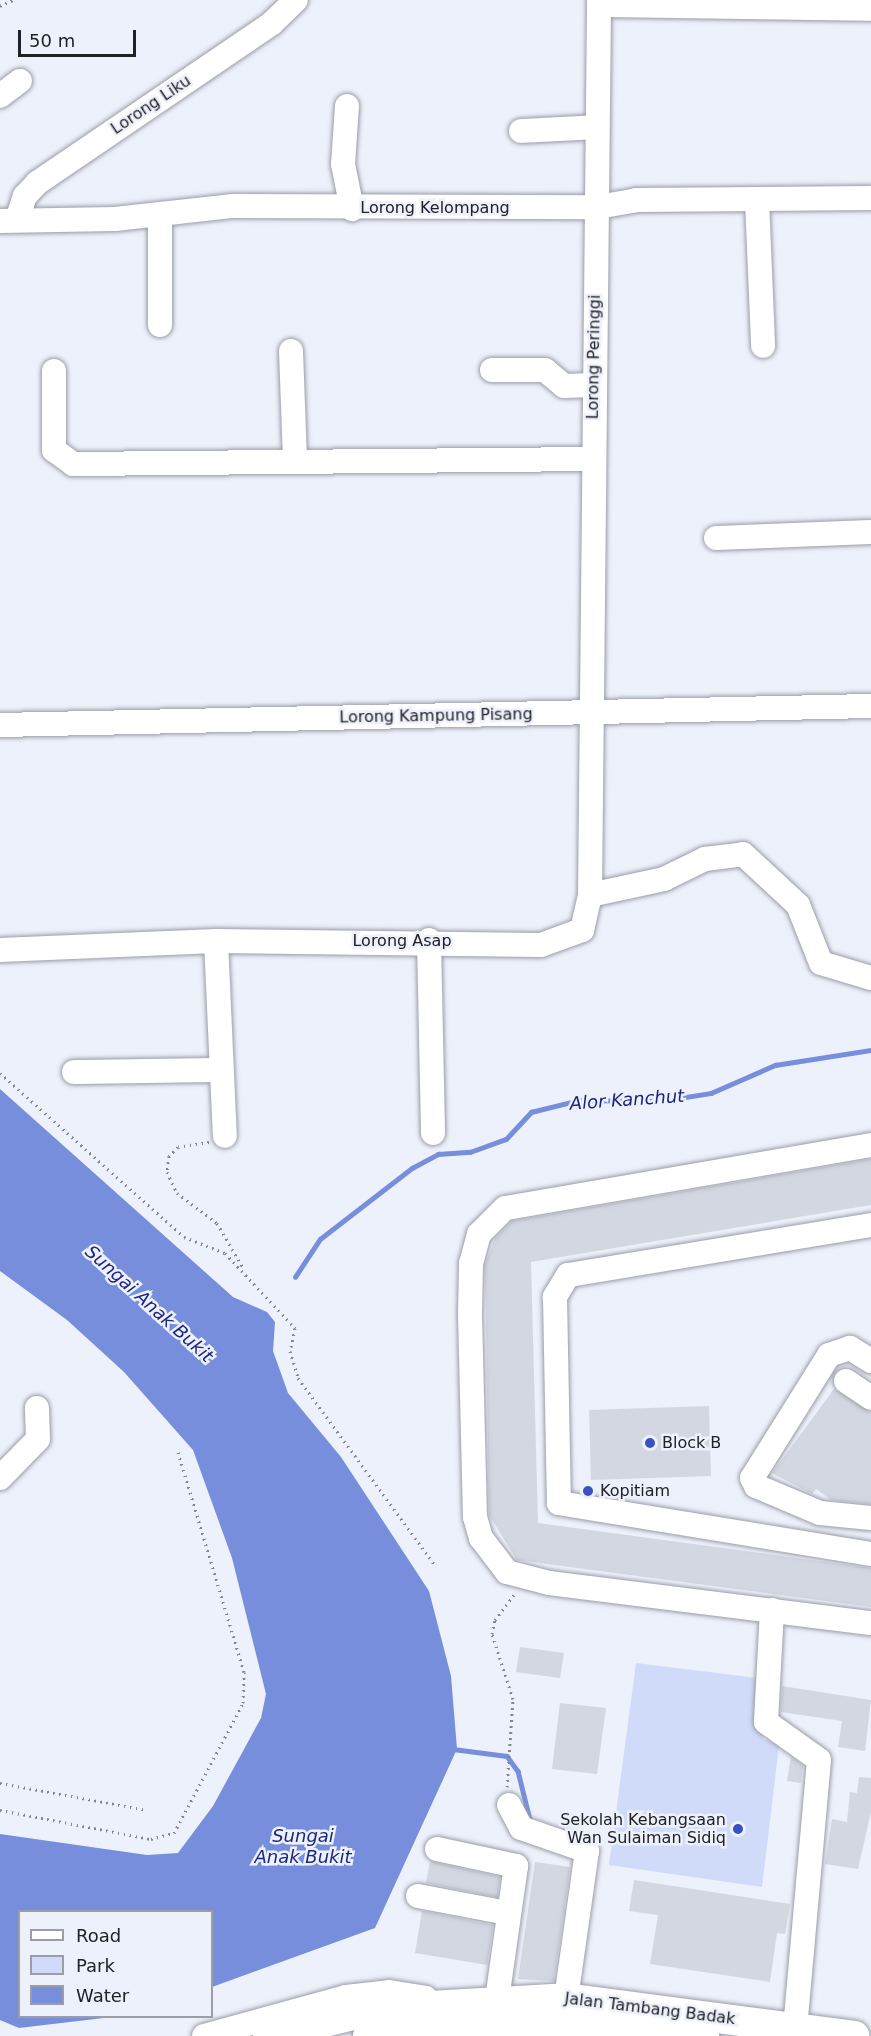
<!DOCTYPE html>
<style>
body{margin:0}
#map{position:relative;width:871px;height:2036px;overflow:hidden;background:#edf1fb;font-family:"DejaVu Sans",sans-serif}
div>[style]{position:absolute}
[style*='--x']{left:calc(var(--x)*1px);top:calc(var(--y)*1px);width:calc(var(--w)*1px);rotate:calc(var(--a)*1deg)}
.green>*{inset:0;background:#d0dbfa}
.water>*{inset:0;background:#778edc}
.stream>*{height:4.5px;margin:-2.25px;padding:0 2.25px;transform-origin:2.25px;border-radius:2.25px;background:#778edc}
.building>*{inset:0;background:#d3d7e1}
.path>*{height:3px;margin-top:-1.5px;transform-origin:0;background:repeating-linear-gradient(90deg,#82858c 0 1.5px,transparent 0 6px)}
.roads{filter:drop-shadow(0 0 2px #9a9da7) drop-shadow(0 0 2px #9a9da7)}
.minor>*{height:24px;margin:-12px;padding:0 12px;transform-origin:12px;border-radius:12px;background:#fff}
.major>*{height:30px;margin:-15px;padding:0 15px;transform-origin:15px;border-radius:15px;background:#fff}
.dots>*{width:16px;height:16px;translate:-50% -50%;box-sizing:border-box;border:3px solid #edf1fb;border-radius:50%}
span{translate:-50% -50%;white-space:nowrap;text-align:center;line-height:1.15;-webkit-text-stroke:5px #edf1fb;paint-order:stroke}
.street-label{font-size:16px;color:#212226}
.poi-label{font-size:16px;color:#212226}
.left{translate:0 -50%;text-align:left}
.right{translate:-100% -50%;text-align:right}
.water-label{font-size:18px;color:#1c267f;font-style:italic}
.legend{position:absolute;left:18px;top:1910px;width:195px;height:108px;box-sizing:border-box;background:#edf1fb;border:2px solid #9b9ea6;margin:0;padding:8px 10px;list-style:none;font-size:18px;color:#212226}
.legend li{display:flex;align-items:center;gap:12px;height:30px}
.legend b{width:30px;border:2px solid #9b9ea6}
.scale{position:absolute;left:18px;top:30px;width:118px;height:27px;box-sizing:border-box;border:3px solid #212226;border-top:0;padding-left:8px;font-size:18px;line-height:21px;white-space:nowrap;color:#212226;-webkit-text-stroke:4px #edf1fb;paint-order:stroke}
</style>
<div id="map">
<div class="green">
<div style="clip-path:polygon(636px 1663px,758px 1678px,756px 1724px,763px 1739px,779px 1746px,762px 1887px,609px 1865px)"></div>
</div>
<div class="water">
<div style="clip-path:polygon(0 1089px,233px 1297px,267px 1312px,275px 1322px,273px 1351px,288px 1393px,341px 1457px,429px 1591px,451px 1676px,457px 1749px,375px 1928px,212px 1987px,212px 1912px,20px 1912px,20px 2016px,112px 2017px,19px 2028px,0 2020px,0 1834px,147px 1855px,178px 1853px,213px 1806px,261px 1718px,266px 1694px,232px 1558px,193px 1450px,124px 1372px,67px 1320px,0 1271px)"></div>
</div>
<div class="stream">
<div style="--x:295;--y:1277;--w:45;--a:-56.7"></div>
<div style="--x:320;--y:1239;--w:116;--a:-37.7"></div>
<div style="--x:412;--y:1168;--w:30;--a:-28"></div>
<div style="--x:438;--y:1154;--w:32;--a:-4"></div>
<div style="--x:470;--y:1152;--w:38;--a:-20"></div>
<div style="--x:506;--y:1139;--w:37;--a:-47"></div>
<div style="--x:531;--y:1112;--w:50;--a:-13.8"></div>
<div style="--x:580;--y:1100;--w:80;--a:0.7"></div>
<div style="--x:660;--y:1101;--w:52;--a:-8.9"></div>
<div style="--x:711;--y:1093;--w:70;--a:-23.6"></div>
<div style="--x:775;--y:1065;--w:97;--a:-8.9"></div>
<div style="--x:453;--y:1749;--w:54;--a:7.4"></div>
<div style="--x:507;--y:1756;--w:19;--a:54"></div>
<div style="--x:518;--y:1771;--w:50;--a:76.2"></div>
<div style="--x:564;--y:1831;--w:30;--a:8"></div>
</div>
<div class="building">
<div style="clip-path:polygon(871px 1159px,871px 1205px,531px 1262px,538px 1523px,871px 1568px,871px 1607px,517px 1560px,489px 1515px,485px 1265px,495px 1238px,512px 1221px)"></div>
<div style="clip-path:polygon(834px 1389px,871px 1412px,871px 1504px,831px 1500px,816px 1489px,812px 1494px,772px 1473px)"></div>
<div style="clip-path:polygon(709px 1406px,711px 1476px,591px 1480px,589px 1410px)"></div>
<div style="clip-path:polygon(520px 1647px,564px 1653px,560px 1678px,516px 1672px)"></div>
<div style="clip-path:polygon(782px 1686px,871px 1700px,865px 1751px,838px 1747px,842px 1721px,781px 1712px)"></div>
<div style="clip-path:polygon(560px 1703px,606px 1708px,597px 1774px,552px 1769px)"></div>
<div style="clip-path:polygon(791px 1757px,803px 1766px,801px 1783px,787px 1781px)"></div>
<div style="clip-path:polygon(859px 1777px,871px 1778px,871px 1812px,858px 1869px,825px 1864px,832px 1819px,847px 1822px,850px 1792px,857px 1793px)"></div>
<div style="clip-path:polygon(430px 1861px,500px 1877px,497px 1897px,426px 1883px)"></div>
<div style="clip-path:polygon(535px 1862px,570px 1867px,554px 1981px,518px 1979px)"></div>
<div style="clip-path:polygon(634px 1880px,790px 1904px,785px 1934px,777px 1933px,770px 1982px,650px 1964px,658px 1915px,629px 1911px)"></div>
<div style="clip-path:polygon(422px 1911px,493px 1925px,487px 1965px,415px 1953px)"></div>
</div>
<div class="path">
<div style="--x:0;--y:6;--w:14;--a:-25"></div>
<div style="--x:0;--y:1073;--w:246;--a:41.7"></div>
<div style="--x:184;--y:1237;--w:44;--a:21.3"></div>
<div style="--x:225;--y:1253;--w:103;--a:47"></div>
<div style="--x:295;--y:1328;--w:24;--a:102"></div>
<div style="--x:290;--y:1351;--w:28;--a:73"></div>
<div style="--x:298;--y:1378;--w:230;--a:53.8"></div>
<div style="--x:209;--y:1142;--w:31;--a:171"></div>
<div style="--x:178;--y:1147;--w:13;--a:135"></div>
<div style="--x:169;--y:1156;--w:16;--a:97"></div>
<div style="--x:167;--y:1172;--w:23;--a:65"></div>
<div style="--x:177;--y:1193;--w:50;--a:36.9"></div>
<div style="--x:217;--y:1223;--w:50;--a:59.8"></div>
<div style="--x:0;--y:1783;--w:149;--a:10.4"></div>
<div style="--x:507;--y:1787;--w:88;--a:-86.1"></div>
<div style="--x:513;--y:1699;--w:68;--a:-107.9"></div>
<div style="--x:492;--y:1634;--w:14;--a:-78"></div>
<div style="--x:495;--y:1620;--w:34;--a:-53"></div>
<div style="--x:0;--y:1810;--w:154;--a:10.9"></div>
<div style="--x:151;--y:1839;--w:24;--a:-15"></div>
<div style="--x:174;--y:1833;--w:147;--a:-62"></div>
<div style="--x:243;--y:1703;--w:31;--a:-88"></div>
<div style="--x:244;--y:1672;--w:230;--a:-106.7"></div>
</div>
<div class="roads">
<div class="minor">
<div style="--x:599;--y:5;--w:272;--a:0.8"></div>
<div style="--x:0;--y:96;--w:25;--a:-37"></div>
<div style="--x:347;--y:106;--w:58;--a:93.9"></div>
<div style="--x:343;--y:164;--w:46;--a:78.7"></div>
<div style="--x:521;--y:131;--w:76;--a:-3"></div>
<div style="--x:757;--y:200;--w:146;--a:87.6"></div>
<div style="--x:18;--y:217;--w:22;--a:-72"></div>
<div style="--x:25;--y:196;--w:18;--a:-47"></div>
<div style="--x:37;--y:183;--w:284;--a:-34.2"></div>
<div style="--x:272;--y:23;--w:33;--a:-44"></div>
<div style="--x:0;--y:221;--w:115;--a:-1"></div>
<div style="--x:115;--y:219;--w:119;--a:-6.3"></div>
<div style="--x:233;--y:206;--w:365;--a:0.2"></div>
<div style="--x:598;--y:207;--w:39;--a:-10"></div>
<div style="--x:636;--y:200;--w:235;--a:-0.5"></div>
<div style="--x:160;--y:325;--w:111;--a:-90"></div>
<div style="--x:291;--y:351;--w:110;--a:87.9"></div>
<div style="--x:492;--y:370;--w:53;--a:0"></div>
<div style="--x:545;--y:370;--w:25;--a:40"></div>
<div style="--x:564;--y:386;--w:29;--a:-2"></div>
<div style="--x:54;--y:371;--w:79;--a:90"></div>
<div style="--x:54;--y:450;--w:24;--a:36"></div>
<div style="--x:73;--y:464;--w:519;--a:-0.55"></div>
<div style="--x:716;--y:538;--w:155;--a:-2.2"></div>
<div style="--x:0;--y:725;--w:871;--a:-1.25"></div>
<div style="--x:590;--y:895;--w:76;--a:-12.2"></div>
<div style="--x:664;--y:879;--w:46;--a:-26"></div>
<div style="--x:705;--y:859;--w:38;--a:-7"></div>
<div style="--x:743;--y:854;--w:75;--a:42.8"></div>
<div style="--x:798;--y:905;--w:62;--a:68.4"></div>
<div style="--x:821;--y:963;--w:52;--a:16.7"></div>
<div style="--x:429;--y:940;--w:193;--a:88.8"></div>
<div style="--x:216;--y:941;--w:195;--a:87.4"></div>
<div style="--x:0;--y:950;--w:216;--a:-2.4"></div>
<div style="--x:216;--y:941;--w:325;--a:0.7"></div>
<div style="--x:541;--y:945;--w:44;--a:-20.1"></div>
<div style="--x:582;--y:930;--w:36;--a:-77"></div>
<div style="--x:590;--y:895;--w:895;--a:-89.42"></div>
<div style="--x:74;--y:1072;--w:146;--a:-0.8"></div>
<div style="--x:871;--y:1145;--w:371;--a:170.2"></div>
<div style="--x:505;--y:1208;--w:37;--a:135"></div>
<div style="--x:479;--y:1234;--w:30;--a:105"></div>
<div style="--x:471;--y:1263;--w:51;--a:91.1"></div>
<div style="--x:470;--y:1314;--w:203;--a:88.6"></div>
<div style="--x:475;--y:1517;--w:22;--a:74"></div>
<div style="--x:481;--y:1538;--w:43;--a:52.6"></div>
<div style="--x:507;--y:1572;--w:43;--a:14.7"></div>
<div style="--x:549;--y:1583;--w:324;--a:7.1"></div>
<div style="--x:871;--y:1225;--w:307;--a:170.6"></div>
<div style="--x:568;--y:1275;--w:26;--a:121"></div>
<div style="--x:555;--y:1297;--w:206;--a:88.9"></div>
<div style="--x:559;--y:1503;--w:316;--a:9.3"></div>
<div style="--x:871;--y:1361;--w:25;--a:-148"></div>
<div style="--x:850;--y:1348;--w:22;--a:162"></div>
<div style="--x:829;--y:1355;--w:145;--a:122"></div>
<div style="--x:752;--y:1478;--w:9;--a:63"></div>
<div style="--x:756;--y:1486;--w:69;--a:22.9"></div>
<div style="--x:820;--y:1513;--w:51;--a:5.6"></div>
<div style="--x:846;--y:1381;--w:30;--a:34"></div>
<div style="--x:0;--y:1478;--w:54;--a:-45.7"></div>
<div style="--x:38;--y:1439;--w:31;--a:-92"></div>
<div style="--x:772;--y:1610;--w:112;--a:93.1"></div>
<div style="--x:766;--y:1722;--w:65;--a:35.6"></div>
<div style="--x:819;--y:1760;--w:268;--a:95.1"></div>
<div style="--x:509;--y:1805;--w:26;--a:62"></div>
<div style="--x:521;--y:1828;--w:70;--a:19.2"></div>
<div style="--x:587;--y:1851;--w:148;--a:98.1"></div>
<div style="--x:437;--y:1849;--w:81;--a:12.1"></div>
<div style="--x:516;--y:1866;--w:134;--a:98.1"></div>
<div style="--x:418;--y:1896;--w:91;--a:10.8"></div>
<div style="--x:204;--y:2036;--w:147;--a:-15.4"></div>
<div style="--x:346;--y:1997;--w:43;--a:-6.6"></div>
<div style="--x:389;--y:1992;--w:37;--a:9"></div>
</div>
<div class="major">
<div style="--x:268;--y:2036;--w:112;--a:-13.9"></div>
<div style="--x:377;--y:2009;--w:189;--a:-3.3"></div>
<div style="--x:566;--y:1998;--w:291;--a:7.5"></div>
<div style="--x:368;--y:2036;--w:66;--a:-10.5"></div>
<div style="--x:433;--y:2024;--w:77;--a:-2.2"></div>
<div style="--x:510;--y:2021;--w:138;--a:2.5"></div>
<div style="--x:648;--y:2027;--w:57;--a:9.1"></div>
</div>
</div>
<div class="dots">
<div style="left:650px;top:1443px;background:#3b50c2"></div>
<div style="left:588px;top:1491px;background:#3b50c2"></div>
<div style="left:738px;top:1829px;background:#3b50c2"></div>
</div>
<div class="street-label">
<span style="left:151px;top:105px;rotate:-34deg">Lorong Liku</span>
<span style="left:435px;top:208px">Lorong Kelompang</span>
<span style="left:594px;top:357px;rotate:-89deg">Lorong Peringgi</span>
<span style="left:436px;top:716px;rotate:-1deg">Lorong Kampung Pisang</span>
<span style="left:402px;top:941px">Lorong Asap</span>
<span style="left:650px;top:2009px;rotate:7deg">Jalan Tambang Badak</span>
</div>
<div class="poi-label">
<span class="left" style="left:662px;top:1443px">Block B</span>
<span class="left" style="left:600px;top:1491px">Kopitiam</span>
<span class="right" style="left:726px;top:1829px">Sekolah Kebangsaan<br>Wan Sulaiman Sidiq</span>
</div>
<div class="water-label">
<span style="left:627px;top:1100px;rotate:-4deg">Alor Kanchut</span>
<span style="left:149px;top:1304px;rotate:42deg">Sungai Anak Bukit</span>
<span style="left:303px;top:1847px">Sungai<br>Anak Bukit</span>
</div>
<ul class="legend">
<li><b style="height:8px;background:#fff"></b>Road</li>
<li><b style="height:16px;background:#d0dbfa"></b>Park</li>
<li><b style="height:16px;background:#778edc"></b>Water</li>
</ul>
<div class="scale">50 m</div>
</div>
